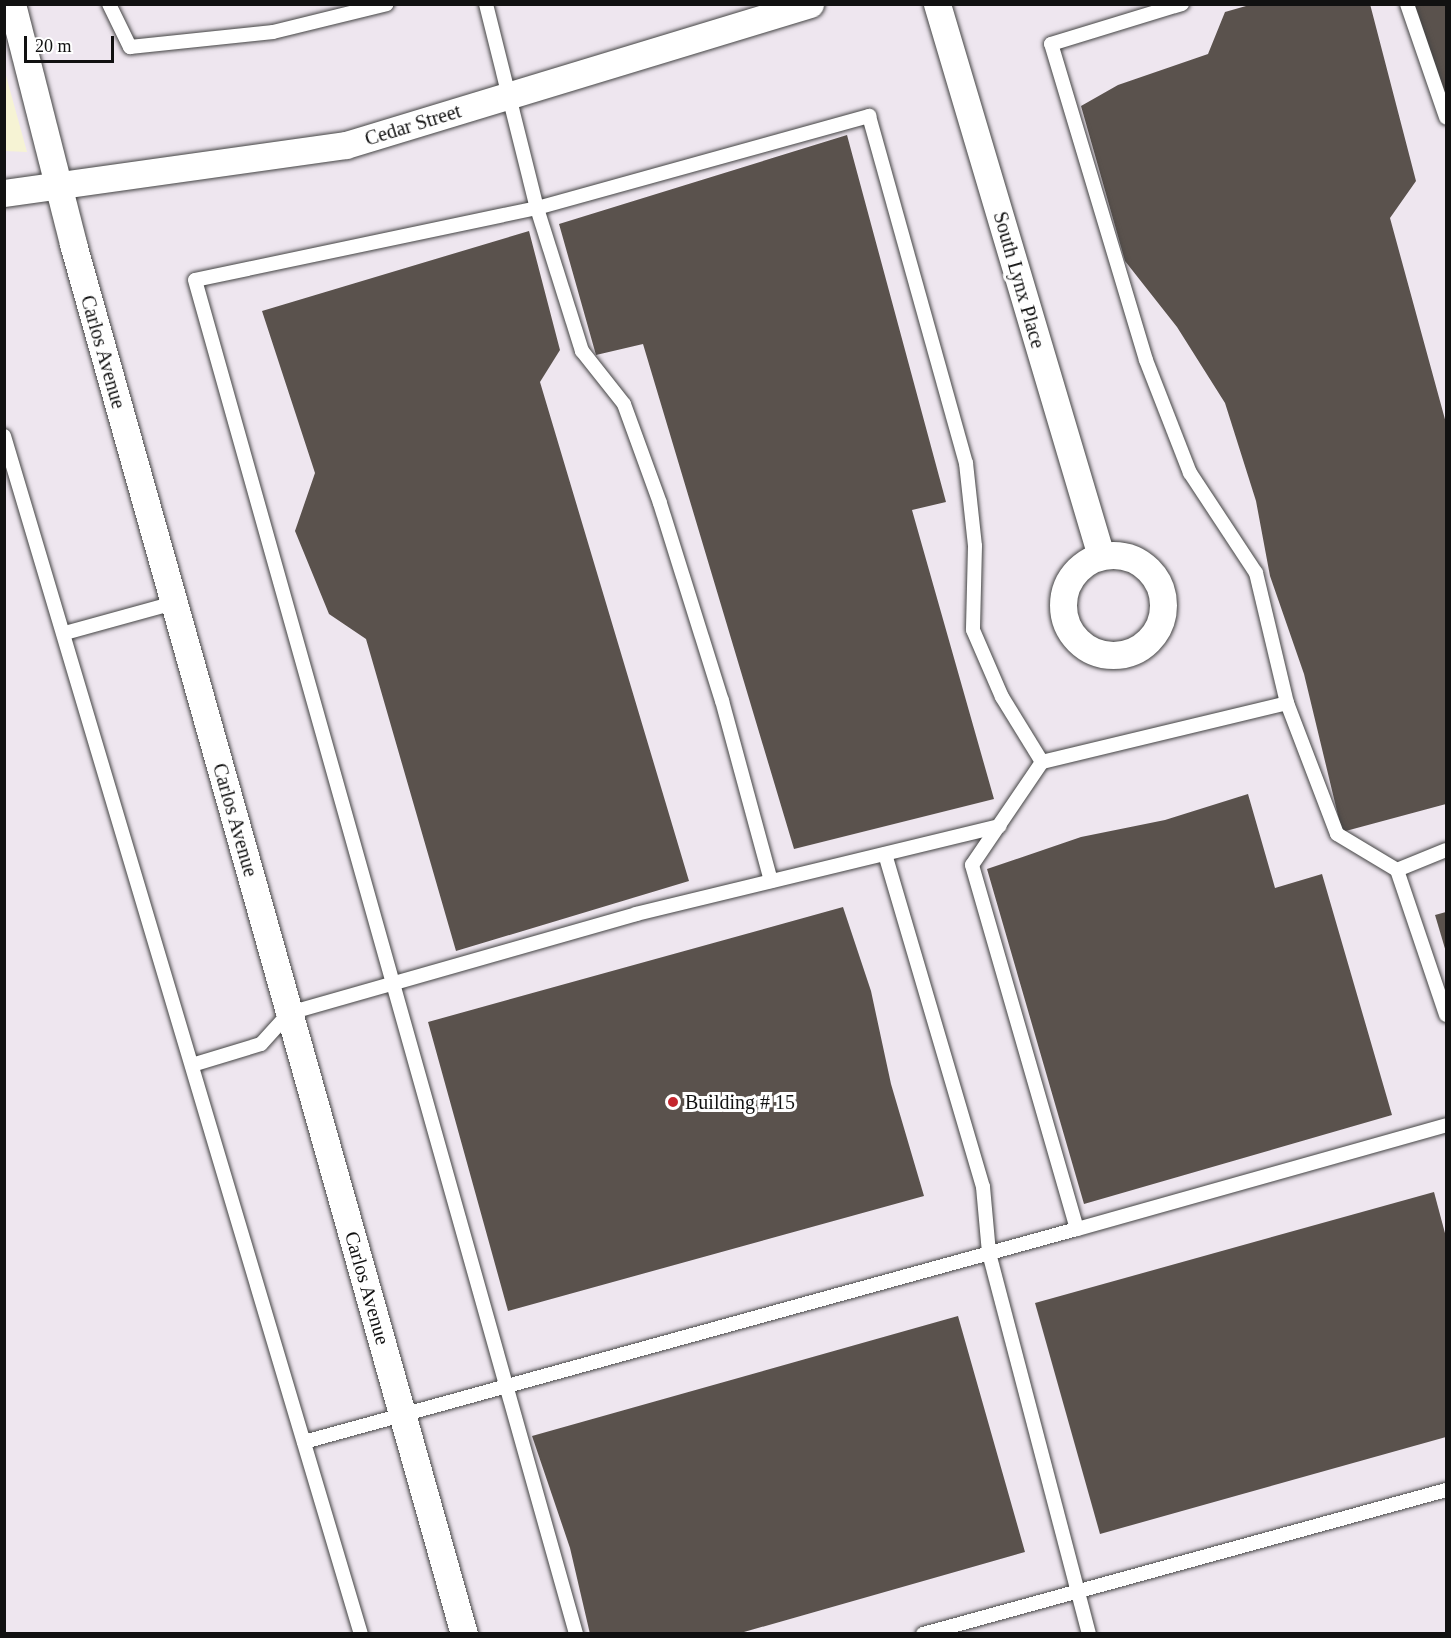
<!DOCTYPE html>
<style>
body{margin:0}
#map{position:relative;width:1451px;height:1638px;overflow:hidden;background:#fffdf5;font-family:Georgia,serif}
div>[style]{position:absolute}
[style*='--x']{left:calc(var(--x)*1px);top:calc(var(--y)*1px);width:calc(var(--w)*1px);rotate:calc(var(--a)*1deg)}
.industrial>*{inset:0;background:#eee6ef}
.farmland>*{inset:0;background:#f6f3d4}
.building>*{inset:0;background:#5a524d}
.roads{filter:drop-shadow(0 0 2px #444) drop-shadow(0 0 2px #444)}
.service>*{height:14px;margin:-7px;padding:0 7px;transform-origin:7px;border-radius:7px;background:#fff}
.minor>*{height:27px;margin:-13.5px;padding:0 13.5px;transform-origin:13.5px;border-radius:13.5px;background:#fff}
.minor>.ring{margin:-13.5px;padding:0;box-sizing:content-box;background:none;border:27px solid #fff;border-radius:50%}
.dots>*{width:16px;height:16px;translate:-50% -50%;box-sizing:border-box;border:3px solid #fff;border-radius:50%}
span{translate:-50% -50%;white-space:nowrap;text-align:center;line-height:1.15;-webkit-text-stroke:6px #fff;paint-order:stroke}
.street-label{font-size:20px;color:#111}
.poi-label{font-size:20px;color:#111}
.left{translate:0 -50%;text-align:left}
.frame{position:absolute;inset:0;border:6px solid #111;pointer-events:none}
.scale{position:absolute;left:24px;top:36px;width:90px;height:27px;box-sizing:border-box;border:3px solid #111;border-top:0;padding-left:8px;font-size:18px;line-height:21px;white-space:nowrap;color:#111;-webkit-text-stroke:4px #fff;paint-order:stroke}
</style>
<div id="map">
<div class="industrial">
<div style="clip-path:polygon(5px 5px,1446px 5px,1446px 1633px,5px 1634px)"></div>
</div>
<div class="farmland">
<div style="clip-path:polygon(5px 72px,27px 152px,5px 151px)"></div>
</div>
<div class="building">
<div style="clip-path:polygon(1253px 4px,1370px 4px,1416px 181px,1390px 218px,1446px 423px,1446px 804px,1342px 832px,1304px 674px,1270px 576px,1256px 501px,1225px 403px,1177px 327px,1125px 261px,1081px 106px,1118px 85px,1208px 54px,1225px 12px)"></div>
<div style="clip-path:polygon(1413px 4px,1446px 4px,1446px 102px)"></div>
<div style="clip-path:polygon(847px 135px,946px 502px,912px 510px,994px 799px,794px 849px,643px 344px,596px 355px,559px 224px)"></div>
<div style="clip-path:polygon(529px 231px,560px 350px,540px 382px,689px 881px,456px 951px,366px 639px,329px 614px,295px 531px,315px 473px,262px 311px)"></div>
<div style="clip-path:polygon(1248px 794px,1275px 888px,1322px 874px,1392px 1115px,1084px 1204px,987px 869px,1081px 837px,1165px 820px)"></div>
<div style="clip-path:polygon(843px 907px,871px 991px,891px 1084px,924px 1196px,508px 1311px,428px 1022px)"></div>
<div style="clip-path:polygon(1446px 912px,1446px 952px,1435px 915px)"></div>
<div style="clip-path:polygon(1434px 1192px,1446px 1237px,1446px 1437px,1100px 1534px,1035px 1303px)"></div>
<div style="clip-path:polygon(958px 1316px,1025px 1552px,737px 1634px,590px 1634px,570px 1548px,532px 1436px)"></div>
</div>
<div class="roads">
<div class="service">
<div style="--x:109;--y:4;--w:48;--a:64"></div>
<div style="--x:130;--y:47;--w:144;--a:-6"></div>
<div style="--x:273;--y:32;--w:117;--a:-13.8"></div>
<div style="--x:486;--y:4;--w:210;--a:76"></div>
<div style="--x:537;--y:208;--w:349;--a:168.1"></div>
<div style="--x:195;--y:280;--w:1407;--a:74.28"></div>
<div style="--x:1407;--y:4;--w:120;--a:71"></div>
<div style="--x:4;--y:436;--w:1250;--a:73.41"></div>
<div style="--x:65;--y:633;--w:113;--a:-15.4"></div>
<div style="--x:1287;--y:703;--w:140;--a:69.1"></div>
<div style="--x:1337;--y:834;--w:70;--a:31"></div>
<div style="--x:1446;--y:850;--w:53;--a:157.8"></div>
<div style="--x:1397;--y:870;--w:153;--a:71.3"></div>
<div style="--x:885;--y:854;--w:347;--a:73.6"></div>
<div style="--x:983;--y:1187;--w:66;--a:84.8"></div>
<div style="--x:989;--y:1253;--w:394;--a:75.3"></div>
<div style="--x:771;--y:881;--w:187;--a:-105.2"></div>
<div style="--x:722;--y:701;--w:207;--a:-107.4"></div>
<div style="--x:660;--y:503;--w:105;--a:-110"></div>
<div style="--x:624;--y:404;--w:68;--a:-128.4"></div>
<div style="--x:582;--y:351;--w:150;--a:-107.5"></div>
<div style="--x:537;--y:208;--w:345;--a:-15.5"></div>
<div style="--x:869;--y:116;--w:360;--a:74.4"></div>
<div style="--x:966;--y:463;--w:83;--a:83.8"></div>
<div style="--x:975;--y:546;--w:84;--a:91.4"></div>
<div style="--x:973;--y:630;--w:73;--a:66.6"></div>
<div style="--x:1002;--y:697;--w:76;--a:58.4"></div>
<div style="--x:192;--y:1065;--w:72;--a:-16.9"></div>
<div style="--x:261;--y:1044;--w:42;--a:-47.9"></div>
<div style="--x:289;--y:1013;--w:361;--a:-15.9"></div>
<div style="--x:636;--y:914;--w:374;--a:-13.6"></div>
<div style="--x:1077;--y:1229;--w:383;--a:-15.7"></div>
<div style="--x:304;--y:1442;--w:802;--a:-15.41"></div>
<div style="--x:1077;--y:1229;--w:379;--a:-106.1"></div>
<div style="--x:972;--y:865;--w:125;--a:-55.8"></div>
<div style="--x:1042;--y:762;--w:252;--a:-13.5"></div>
<div style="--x:1287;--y:703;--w:134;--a:-103.4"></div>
<div style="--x:1256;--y:573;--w:120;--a:-123.4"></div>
<div style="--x:1190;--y:473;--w:121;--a:-111.3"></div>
<div style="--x:1146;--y:360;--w:330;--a:-106.7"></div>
<div style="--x:1051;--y:44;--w:137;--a:-17"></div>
<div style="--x:923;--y:1634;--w:542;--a:-15.39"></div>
</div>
<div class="minor">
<div style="--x:12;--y:4;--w:248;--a:75.7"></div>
<div style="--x:73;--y:244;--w:1444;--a:74.29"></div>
<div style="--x:937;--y:4;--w:576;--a:73.45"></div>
<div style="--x:4;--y:193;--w:345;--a:-8"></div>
<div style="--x:346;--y:145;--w:485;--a:-16.9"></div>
<div class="ring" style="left:1063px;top:555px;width:73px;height:73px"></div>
</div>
</div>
<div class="dots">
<div style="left:673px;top:1102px;background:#c4262e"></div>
</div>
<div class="street-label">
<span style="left:413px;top:125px;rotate:-17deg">Cedar Street</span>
<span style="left:1019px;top:280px;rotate:74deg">South Lynx Place</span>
<span style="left:103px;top:352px;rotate:74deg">Carlos Avenue</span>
<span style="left:235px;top:820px;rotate:74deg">Carlos Avenue</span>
<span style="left:367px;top:1288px;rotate:74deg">Carlos Avenue</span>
</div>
<div class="poi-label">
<span class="left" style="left:685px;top:1102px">Building # 15</span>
</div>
<div class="frame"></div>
<div class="scale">20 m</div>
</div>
